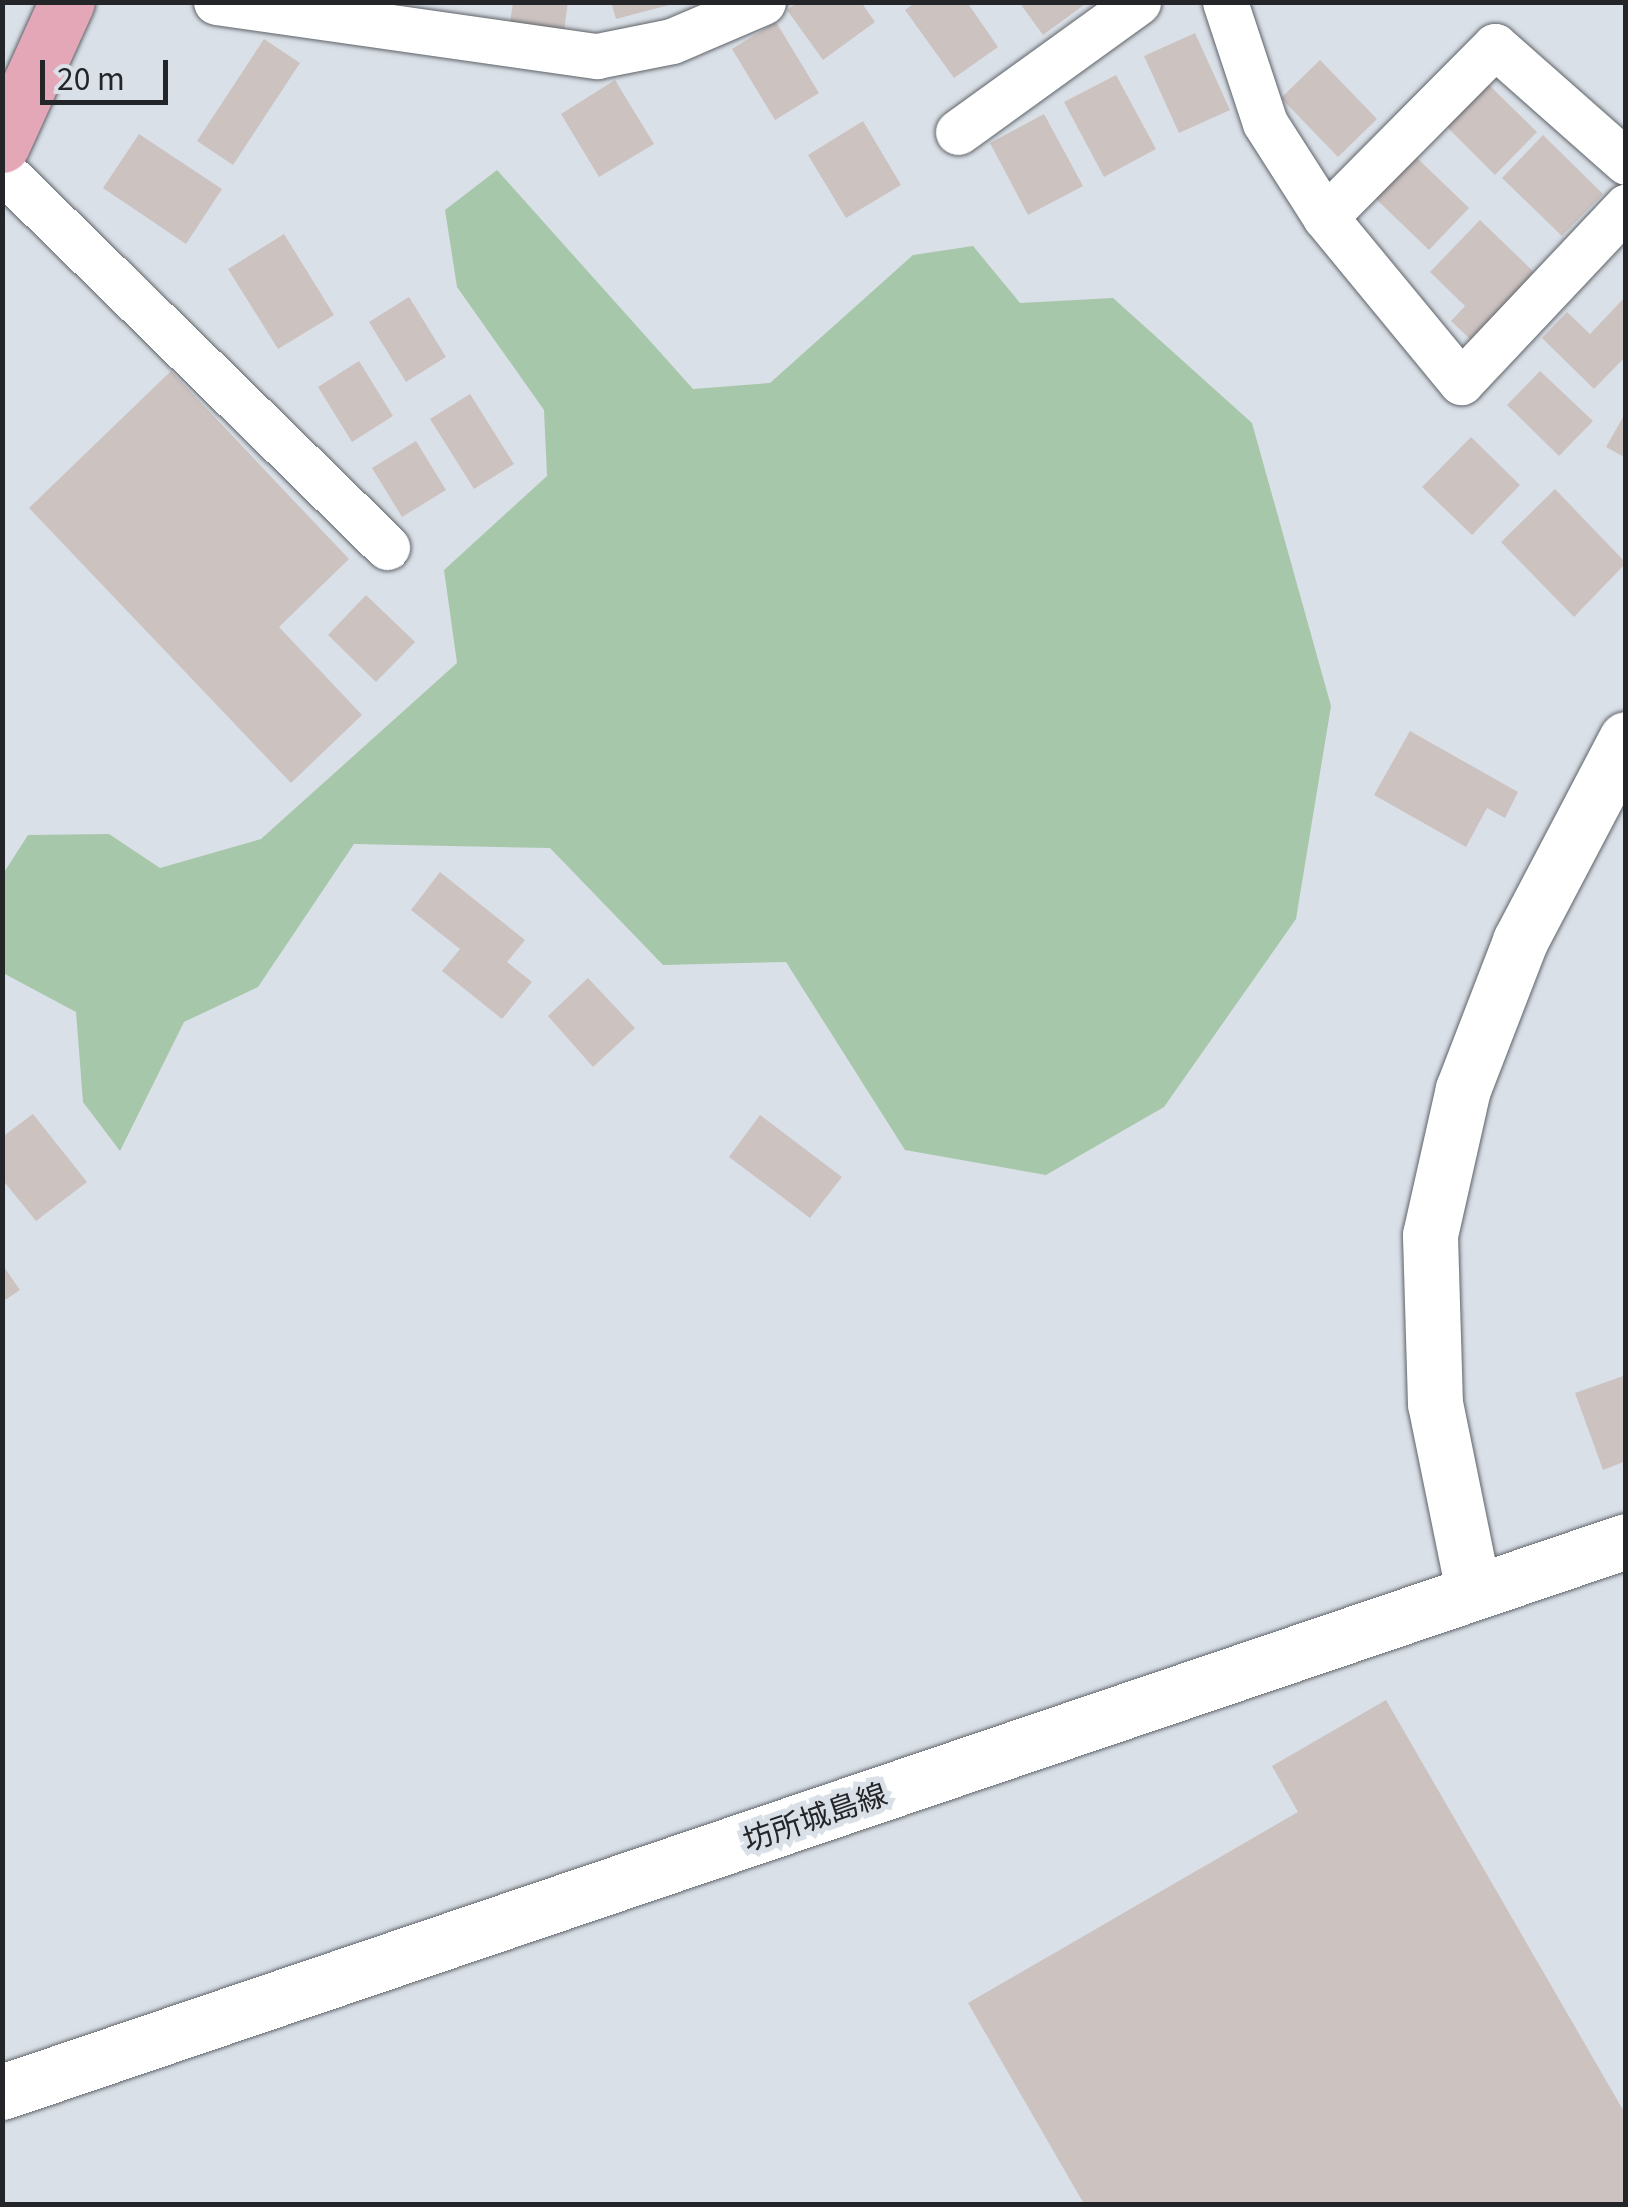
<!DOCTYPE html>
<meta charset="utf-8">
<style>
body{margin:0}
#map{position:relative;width:1628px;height:2207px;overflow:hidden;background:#dae0e7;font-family:Georgia,"Noto Sans JP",serif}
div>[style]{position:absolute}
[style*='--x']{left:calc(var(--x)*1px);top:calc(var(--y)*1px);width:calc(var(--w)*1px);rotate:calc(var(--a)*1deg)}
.green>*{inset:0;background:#a7c7ab}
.building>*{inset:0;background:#ccc2c0}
.roads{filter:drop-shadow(0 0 2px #5e6369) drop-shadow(0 0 2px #5e6369)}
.street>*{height:45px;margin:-22.5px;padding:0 22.5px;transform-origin:22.5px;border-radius:22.5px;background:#fff}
.secondary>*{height:55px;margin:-27.5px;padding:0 27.5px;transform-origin:27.5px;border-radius:27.5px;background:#fff}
.primary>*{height:55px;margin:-27.5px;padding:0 27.5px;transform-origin:27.5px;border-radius:27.5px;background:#e4a7b8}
span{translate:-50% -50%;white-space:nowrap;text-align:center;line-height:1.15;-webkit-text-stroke:10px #dae0e7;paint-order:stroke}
.street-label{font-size:30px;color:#232528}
.frame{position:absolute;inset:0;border:5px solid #232528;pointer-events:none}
.scale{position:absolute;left:40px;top:60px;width:128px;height:45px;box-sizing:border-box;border:5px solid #232528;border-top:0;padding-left:12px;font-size:30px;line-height:35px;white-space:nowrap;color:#232528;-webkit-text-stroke:8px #dae0e7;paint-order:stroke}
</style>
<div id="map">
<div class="green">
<div style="clip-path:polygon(497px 170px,693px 389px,770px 383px,913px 255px,973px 246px,1020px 303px,1113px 298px,1252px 423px,1331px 706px,1296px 919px,1164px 1107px,1046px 1175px,905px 1150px,786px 962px,663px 965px,550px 848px,354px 844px,258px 987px,184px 1022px,120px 1151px,83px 1102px,76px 1012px,3px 973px,3px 874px,28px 835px,109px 834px,160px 868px,261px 839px,457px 663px,444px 570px,547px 476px,544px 410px,457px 287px,445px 210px)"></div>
</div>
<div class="building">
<div style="clip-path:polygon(513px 2px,568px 2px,564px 31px,510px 23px)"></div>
<div style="clip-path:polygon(611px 2px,673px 2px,673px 4px,616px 19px)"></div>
<div style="clip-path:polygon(798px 2px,861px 2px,875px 22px,823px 60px,787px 10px)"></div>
<div style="clip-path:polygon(916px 2px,967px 2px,998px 47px,954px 78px,905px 10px)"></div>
<div style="clip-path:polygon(1019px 2px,1088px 2px,1043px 35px)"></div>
<div style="clip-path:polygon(776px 22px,819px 93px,775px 120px,732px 49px)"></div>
<div style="clip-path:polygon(1195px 33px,1230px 110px,1179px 133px,1144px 56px)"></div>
<div style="clip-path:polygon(264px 39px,300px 63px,233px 165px,197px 141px)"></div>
<div style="clip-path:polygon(1320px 60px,1377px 119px,1338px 157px,1281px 98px)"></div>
<div style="clip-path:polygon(1116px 75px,1156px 149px,1104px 177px,1064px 102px)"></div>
<div style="clip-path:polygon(615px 80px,654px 144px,599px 177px,561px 114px)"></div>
<div style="clip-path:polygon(1487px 83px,1537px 132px,1495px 175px,1446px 126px)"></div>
<div style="clip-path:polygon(1044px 114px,1083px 186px,1028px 215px,990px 143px)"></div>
<div style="clip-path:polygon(863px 121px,901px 185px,846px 218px,808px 155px)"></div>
<div style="clip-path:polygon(139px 134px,222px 189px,186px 244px,103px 188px)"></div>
<div style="clip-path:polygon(1543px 135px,1603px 194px,1562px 236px,1502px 178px)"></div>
<div style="clip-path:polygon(1414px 155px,1469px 208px,1429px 250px,1374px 197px)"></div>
<div style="clip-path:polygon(1480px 220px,1535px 273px,1471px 340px,1451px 321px,1465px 306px,1430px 272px)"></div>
<div style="clip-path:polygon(284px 234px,334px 315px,278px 349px,228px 269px)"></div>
<div style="clip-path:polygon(1626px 296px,1626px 356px,1594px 389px,1542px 338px,1567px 312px,1590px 334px)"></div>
<div style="clip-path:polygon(409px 297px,446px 357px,406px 382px,369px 322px)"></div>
<div style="clip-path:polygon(359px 361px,393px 416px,352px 442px,318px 387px)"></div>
<div style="clip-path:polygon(171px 371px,349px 559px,279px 627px,362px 715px,291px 783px,29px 508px)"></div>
<div style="clip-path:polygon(1540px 371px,1593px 421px,1559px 456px,1507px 405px)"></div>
<div style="clip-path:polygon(470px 394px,514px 464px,474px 489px,430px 419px)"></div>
<div style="clip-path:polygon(1626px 412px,1626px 458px,1606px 447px)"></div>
<div style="clip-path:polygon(1471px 437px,1520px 485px,1472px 535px,1422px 487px)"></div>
<div style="clip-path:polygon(416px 441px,446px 490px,402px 517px,372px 468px)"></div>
<div style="clip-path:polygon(1555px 489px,1626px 563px,1574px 617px,1501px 542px)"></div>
<div style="clip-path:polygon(366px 595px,415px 642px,376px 682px,328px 635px)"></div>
<div style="clip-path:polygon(1410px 731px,1518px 792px,1505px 818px,1487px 808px,1466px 847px,1374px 795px)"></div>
<div style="clip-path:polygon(440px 872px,525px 940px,507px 962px,532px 982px,502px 1019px,442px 971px,460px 949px,411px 910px)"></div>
<div style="clip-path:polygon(588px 978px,635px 1028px,593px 1067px,548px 1016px)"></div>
<div style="clip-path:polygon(33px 1114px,87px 1182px,36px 1221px,2px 1179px,2px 1137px)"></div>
<div style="clip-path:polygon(760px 1115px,842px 1177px,810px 1218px,729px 1157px)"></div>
<div style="clip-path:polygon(2px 1264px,20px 1290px,2px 1302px)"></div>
<div style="clip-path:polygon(1626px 1375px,1626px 1461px,1603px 1470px,1575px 1393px)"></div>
<div style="clip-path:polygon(1386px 1700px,1626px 2115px,1626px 2204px,1084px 2204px,968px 2003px,1298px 1812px,1272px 1766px)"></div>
</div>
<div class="roads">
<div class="street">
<div style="--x:216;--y:2;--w:385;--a:8.1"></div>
<div style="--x:597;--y:56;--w:76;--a:-11.3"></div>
<div style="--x:672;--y:41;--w:99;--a:-23.2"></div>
<div style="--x:1225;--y:2;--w:127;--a:71.7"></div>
<div style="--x:1265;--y:123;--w:112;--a:57.4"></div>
<div style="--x:1325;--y:217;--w:214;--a:50.5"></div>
<div style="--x:1461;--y:382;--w:241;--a:-46.7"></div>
<div style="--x:958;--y:132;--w:222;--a:-35.8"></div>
<div style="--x:2;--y:170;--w:539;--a:44.4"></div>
<div style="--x:1325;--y:217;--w:241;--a:-45.2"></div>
<div style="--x:1495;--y:46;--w:175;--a:41.5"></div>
</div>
<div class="secondary">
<div style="--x:1473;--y:1590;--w:190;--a:-101.5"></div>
<div style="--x:1435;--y:1404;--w:169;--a:-91.7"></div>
<div style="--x:1430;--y:1235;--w:150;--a:-77.3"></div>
<div style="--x:1463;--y:1089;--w:159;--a:-68.9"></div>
<div style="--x:1520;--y:941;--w:228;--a:-62.3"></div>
<div style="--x:2;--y:2092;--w:1715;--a:-18.74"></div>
</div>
<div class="primary">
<div style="--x:2;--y:145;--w:157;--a:-65.6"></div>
</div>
</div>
<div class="street-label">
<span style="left:814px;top:1815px;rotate:-19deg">坊所城島線</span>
</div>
<div class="frame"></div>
<div class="scale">20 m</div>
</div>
